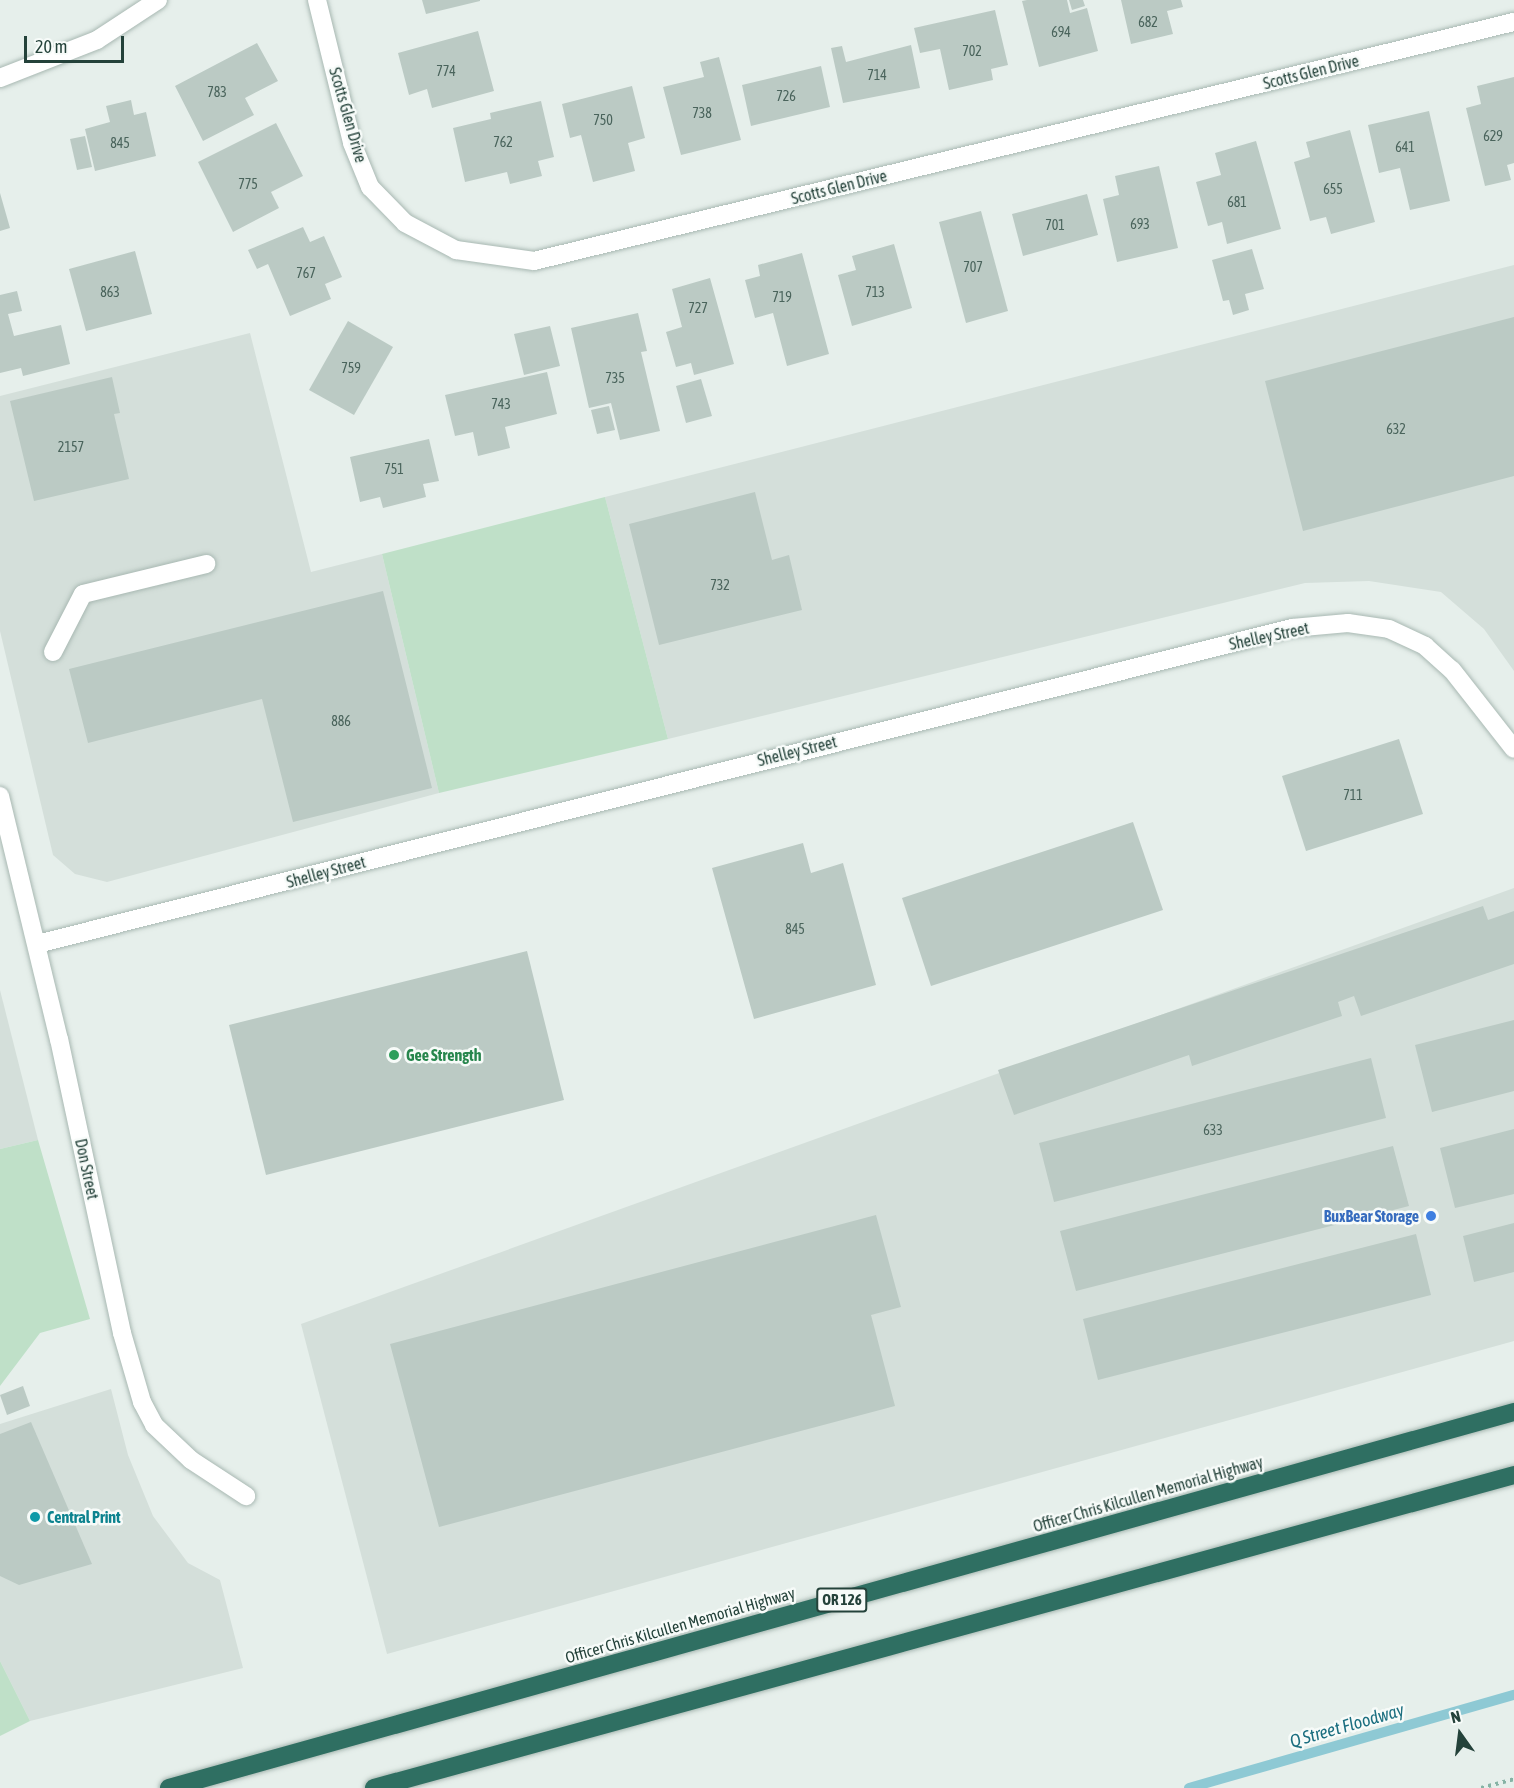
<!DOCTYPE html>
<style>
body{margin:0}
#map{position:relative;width:1514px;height:1788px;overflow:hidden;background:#e6efeb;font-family:"Asap Condensed",sans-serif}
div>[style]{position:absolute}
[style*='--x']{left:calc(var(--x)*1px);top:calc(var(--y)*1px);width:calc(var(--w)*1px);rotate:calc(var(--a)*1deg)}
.built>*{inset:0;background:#d4dfda}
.green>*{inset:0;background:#bfe0c8}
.stream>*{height:10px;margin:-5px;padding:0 5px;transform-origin:5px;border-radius:5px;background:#8ec9d4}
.building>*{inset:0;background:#bbcac4}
.path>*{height:4px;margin-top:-2px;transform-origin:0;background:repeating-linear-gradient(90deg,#86b3a5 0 3px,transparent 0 7.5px)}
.roads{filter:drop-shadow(0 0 2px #a8b8b2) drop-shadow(0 0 2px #a8b8b2)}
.minor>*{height:18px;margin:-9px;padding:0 9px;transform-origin:9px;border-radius:9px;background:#fff}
.highway>*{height:18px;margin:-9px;padding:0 9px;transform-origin:9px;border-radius:9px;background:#2f6f62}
.dots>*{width:16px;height:16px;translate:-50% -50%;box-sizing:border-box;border:3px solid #f7fbf9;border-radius:50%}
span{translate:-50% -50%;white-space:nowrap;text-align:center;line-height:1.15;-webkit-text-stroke:5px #f7fbf9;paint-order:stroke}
.number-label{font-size:14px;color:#4a645c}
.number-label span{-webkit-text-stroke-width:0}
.shield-label span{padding:2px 4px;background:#f7fbf9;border:2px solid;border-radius:4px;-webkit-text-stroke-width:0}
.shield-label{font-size:15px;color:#24423a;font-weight:700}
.street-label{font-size:16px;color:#24423a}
.leisure-label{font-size:16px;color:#27864d;font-weight:700}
.left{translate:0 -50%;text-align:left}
.shop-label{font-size:16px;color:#366cbe;font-weight:700}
.right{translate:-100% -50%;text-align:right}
.culture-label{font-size:16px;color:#0d838f;font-weight:700}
.water-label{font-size:18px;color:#1c6f80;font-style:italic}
.north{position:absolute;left:1430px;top:1704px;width:60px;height:60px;-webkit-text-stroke:4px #f7fbf9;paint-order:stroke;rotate:346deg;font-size:16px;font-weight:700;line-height:24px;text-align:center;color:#24423a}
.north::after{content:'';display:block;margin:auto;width:21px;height:27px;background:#24423a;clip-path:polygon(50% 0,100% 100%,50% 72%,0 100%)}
.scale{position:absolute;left:24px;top:36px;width:100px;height:27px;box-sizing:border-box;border:3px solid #24423a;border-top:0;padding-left:8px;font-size:18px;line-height:21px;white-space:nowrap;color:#24423a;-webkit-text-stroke:4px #f7fbf9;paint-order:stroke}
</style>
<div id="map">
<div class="built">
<div style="clip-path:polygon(1514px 265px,1514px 671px,1484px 629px,1441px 592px,1369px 581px,1305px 583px,668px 739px,605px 497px)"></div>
<div style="clip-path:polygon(250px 333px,311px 572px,382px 554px,439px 793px,107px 882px,75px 874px,53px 855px,0 631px,0 396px)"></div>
<div style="clip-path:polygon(1514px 888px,1514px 1341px,387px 1654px,301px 1324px)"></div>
<div style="clip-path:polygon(0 990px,38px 1140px,0 1149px)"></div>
<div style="clip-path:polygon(111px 1389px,128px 1455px,153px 1516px,188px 1563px,220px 1580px,243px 1668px,30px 1721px,0 1661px,0 1424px)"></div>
</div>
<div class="green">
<div style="clip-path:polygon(605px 497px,668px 739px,439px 793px,382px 554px)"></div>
<div style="clip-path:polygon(38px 1140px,90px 1319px,40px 1333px,0 1386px,0 1149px)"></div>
<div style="clip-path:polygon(0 1661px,30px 1721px,0 1736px)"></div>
</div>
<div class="stream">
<div style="--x:1189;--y:1788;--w:338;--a:-16"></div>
</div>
<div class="building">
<div style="clip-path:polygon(422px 0,480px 0,480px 1px,426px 14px)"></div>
<div style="clip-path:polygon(1027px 0,1067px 0,1070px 13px,1087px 8px,1098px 51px,1039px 67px,1022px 1px)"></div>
<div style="clip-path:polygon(1069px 0,1083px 0,1085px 6px,1072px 10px)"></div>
<div style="clip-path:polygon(1121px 0,1181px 0,1183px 7px,1167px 11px,1173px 34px,1131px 44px)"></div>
<div style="clip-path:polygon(995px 10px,1008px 65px,991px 69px,993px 80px,949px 90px,940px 49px,920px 53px,914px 28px)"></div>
<div style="clip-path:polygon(478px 31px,494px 91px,432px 108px,427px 89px,409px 95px,398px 53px)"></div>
<div style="clip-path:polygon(257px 43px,278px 81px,245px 98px,254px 115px,203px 141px,175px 86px)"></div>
<div style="clip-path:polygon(911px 45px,920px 88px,843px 103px,831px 48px,842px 46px,846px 62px)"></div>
<div style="clip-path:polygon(719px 57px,741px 140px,681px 155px,663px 87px,704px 77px,700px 62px)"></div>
<div style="clip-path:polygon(821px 66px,830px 107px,751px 126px,742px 85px)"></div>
<div style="clip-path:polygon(1514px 77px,1514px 163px,1507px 165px,1511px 180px,1485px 186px,1466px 108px,1481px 104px,1477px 86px)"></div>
<div style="clip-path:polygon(632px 86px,645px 138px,628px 143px,635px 171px,593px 182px,581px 135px,570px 138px,562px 104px)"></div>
<div style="clip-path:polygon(131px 100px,134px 115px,146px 112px,156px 156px,95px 171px,85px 129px,110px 122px,106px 106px)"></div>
<div style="clip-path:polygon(541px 101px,554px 157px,538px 161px,542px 176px,510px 184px,507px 172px,465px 182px,453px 128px,491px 119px,490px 113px)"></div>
<div style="clip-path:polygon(1429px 111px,1450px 201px,1410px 210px,1400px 168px,1379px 173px,1368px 125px)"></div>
<div style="clip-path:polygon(276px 123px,303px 176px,271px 192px,279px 208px,233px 232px,198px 162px)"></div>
<div style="clip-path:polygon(1350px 130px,1375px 222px,1331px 234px,1326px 217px,1310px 221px,1294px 162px,1310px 157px,1306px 142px)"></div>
<div style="clip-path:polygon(85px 136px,92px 167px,77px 170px,70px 139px)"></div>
<div style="clip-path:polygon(1256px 141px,1281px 229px,1227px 244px,1222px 222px,1208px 226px,1196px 182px,1221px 175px,1215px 153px)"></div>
<div style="clip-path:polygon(1159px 166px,1178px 248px,1117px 262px,1103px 199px,1119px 195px,1115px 176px)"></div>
<div style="clip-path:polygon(0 193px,10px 228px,0 231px)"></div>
<div style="clip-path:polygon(1087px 194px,1098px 235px,1023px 256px,1012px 214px)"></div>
<div style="clip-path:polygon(981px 211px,1008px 311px,966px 323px,939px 222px)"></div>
<div style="clip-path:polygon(303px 227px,310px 242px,324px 236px,342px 277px,325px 284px,331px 299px,290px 316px,268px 264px,257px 269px,248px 250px)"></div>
<div style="clip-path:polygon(894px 244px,912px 308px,852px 326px,838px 275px,856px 270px,852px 256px)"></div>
<div style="clip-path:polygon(1252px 249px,1264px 289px,1245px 294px,1249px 310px,1233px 315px,1229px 300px,1223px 301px,1212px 260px)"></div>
<div style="clip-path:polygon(135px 251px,152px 314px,86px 331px,69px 269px)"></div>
<div style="clip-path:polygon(802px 253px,829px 354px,787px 366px,773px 313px,755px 318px,745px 280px,760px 276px,758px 265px)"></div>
<div style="clip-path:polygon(710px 278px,734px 364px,694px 375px,691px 363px,676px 367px,666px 332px,682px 327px,672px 289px)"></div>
<div style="clip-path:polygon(17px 291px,22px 311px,8px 314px,14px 336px,61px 325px,70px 364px,23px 376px,21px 368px,0 373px,0 295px)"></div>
<div style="clip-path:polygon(638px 313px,647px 351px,641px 352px,660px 431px,620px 440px,611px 403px,589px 408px,571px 328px)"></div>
<div style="clip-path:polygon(1514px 317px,1514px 476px,1303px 531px,1265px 381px)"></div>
<div style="clip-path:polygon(348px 321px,393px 347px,354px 415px,309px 390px)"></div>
<div style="clip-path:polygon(550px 326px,560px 366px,524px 375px,514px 334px)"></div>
<div style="clip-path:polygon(547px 372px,557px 414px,505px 427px,510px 448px,478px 456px,473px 432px,455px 436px,445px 395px)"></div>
<div style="clip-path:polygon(112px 377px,120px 413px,114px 414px,129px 479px,34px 501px,10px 401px)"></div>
<div style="clip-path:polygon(701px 379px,712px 416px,686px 423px,676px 386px)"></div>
<div style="clip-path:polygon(609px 406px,615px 430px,597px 434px,591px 410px)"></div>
<div style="clip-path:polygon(429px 439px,439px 481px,423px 484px,426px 497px,383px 508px,380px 497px,360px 502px,350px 457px)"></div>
<div style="clip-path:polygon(755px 492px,772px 560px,789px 555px,802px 610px,659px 645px,629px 524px)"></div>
<div style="clip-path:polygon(383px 591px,432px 788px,293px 822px,262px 699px,88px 743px,69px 669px)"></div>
<div style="clip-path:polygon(1399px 739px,1423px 814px,1306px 851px,1282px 776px)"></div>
<div style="clip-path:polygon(1133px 822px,1163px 910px,931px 986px,902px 898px)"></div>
<div style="clip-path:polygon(803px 843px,811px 873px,843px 863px,876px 985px,754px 1019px,712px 868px)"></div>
<div style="clip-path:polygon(1483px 906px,1488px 920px,1514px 911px,1514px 964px,1361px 1016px,1354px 996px,1338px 1002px,1342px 1016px,1192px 1066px,1189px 1055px,1014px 1115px,998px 1070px)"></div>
<div style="clip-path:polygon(527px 951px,564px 1100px,266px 1175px,229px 1025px)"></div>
<div style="clip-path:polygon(1514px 1020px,1514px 1091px,1432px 1112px,1415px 1045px)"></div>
<div style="clip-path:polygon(1371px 1058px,1386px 1118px,1054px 1202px,1039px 1143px)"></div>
<div style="clip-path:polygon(1514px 1129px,1514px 1194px,1455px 1208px,1440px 1148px)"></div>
<div style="clip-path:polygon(1393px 1146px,1409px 1206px,1076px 1291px,1060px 1231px)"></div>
<div style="clip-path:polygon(876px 1215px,901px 1307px,871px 1315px,895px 1406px,439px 1527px,390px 1344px)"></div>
<div style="clip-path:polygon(1514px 1223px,1514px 1272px,1474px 1282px,1463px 1236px)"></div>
<div style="clip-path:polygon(1416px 1234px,1431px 1295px,1098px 1380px,1083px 1319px)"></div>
<div style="clip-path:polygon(23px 1386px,30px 1406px,7px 1415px,0 1395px)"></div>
<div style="clip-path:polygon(31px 1422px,92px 1564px,19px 1585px,0 1576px,0 1434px)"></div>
</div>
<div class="path">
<div style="--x:1481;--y:1788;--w:34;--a:-15"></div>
</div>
<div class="roads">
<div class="minor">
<div style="--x:317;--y:0;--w:147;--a:76.2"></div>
<div style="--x:352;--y:143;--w:48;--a:67.8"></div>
<div style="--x:370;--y:187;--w:50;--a:45.8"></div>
<div style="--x:405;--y:223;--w:58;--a:27.9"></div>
<div style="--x:456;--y:250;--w:79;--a:8"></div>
<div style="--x:534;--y:261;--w:1009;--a:-13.71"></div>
<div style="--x:0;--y:78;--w:104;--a:-21.4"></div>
<div style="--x:97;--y:40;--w:73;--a:-33.3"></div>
<div style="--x:53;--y:652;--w:65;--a:-62.7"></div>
<div style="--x:83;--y:594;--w:127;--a:-13.7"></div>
<div style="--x:0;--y:796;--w:250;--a:76.4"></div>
<div style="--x:59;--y:1039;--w:301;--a:77.9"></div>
<div style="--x:122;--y:1333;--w:72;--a:73.8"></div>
<div style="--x:142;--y:1402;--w:26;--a:62"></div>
<div style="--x:154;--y:1425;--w:51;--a:43.4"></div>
<div style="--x:191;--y:1460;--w:66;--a:33.2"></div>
<div style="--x:37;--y:944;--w:1294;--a:-14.13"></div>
<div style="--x:1292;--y:628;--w:56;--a:-5.1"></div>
<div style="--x:1348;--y:623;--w:41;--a:8.3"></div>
<div style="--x:1389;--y:629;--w:40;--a:25"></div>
<div style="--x:1425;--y:646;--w:36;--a:42"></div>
<div style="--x:1452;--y:670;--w:100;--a:51.9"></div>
</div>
<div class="highway">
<div style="--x:169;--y:1788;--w:1397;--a:-15.62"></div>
<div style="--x:374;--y:1788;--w:1182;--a:-15.35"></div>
</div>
</div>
<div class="dots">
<div style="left:394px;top:1055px;background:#2e9e5b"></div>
<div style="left:1431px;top:1216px;background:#3f7fe0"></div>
<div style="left:35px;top:1517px;background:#0f9aa8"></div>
</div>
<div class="number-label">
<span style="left:1148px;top:22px">682</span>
<span style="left:1061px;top:32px">694</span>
<span style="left:972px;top:51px">702</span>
<span style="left:446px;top:71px">774</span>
<span style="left:877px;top:75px">714</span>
<span style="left:217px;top:92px">783</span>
<span style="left:786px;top:96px">726</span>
<span style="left:702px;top:113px">738</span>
<span style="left:603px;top:120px">750</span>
<span style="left:1493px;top:136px">629</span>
<span style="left:503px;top:142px">762</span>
<span style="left:120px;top:143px">845</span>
<span style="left:1405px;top:147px">641</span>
<span style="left:248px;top:184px">775</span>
<span style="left:1333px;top:189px">655</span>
<span style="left:1237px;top:202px">681</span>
<span style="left:1140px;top:224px">693</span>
<span style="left:1055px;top:225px">701</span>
<span style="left:973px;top:267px">707</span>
<span style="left:306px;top:273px">767</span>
<span style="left:110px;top:292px">863</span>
<span style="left:875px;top:292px">713</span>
<span style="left:782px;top:297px">719</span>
<span style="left:698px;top:308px">727</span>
<span style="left:351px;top:368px">759</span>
<span style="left:615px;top:378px">735</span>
<span style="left:501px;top:404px">743</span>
<span style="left:1396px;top:429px">632</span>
<span style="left:71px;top:447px">2157</span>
<span style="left:394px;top:469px">751</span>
<span style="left:720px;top:585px">732</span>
<span style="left:341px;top:721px">886</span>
<span style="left:1353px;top:795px">711</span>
<span style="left:795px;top:929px">845</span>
<span style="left:1213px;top:1130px">633</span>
</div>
<div class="shield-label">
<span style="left:842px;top:1600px">OR 126</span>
</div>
<div class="street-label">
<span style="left:1311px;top:72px;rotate:-14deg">Scotts Glen Drive</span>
<span style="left:348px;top:115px;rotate:74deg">Scotts Glen Drive</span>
<span style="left:839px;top:187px;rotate:-14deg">Scotts Glen Drive</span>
<span style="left:1269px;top:636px;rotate:-12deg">Shelley Street</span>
<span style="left:797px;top:751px;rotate:-14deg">Shelley Street</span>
<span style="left:326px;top:872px;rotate:-15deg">Shelley Street</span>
<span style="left:87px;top:1169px;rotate:78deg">Don Street</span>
<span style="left:1148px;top:1494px;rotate:-16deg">Officer Chris Kilcullen Memorial Highway</span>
<span style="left:680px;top:1625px;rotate:-16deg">Officer Chris Kilcullen Memorial Highway</span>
</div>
<div class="leisure-label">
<span class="left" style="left:406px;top:1055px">Gee Strength</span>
</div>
<div class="shop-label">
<span class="right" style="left:1419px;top:1216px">BuxBear Storage</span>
</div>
<div class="culture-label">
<span class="left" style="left:47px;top:1517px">Central Print</span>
</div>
<div class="water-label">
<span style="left:1347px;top:1726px;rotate:-16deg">Q Street Floodway</span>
</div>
<div class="north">N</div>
<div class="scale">20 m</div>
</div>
